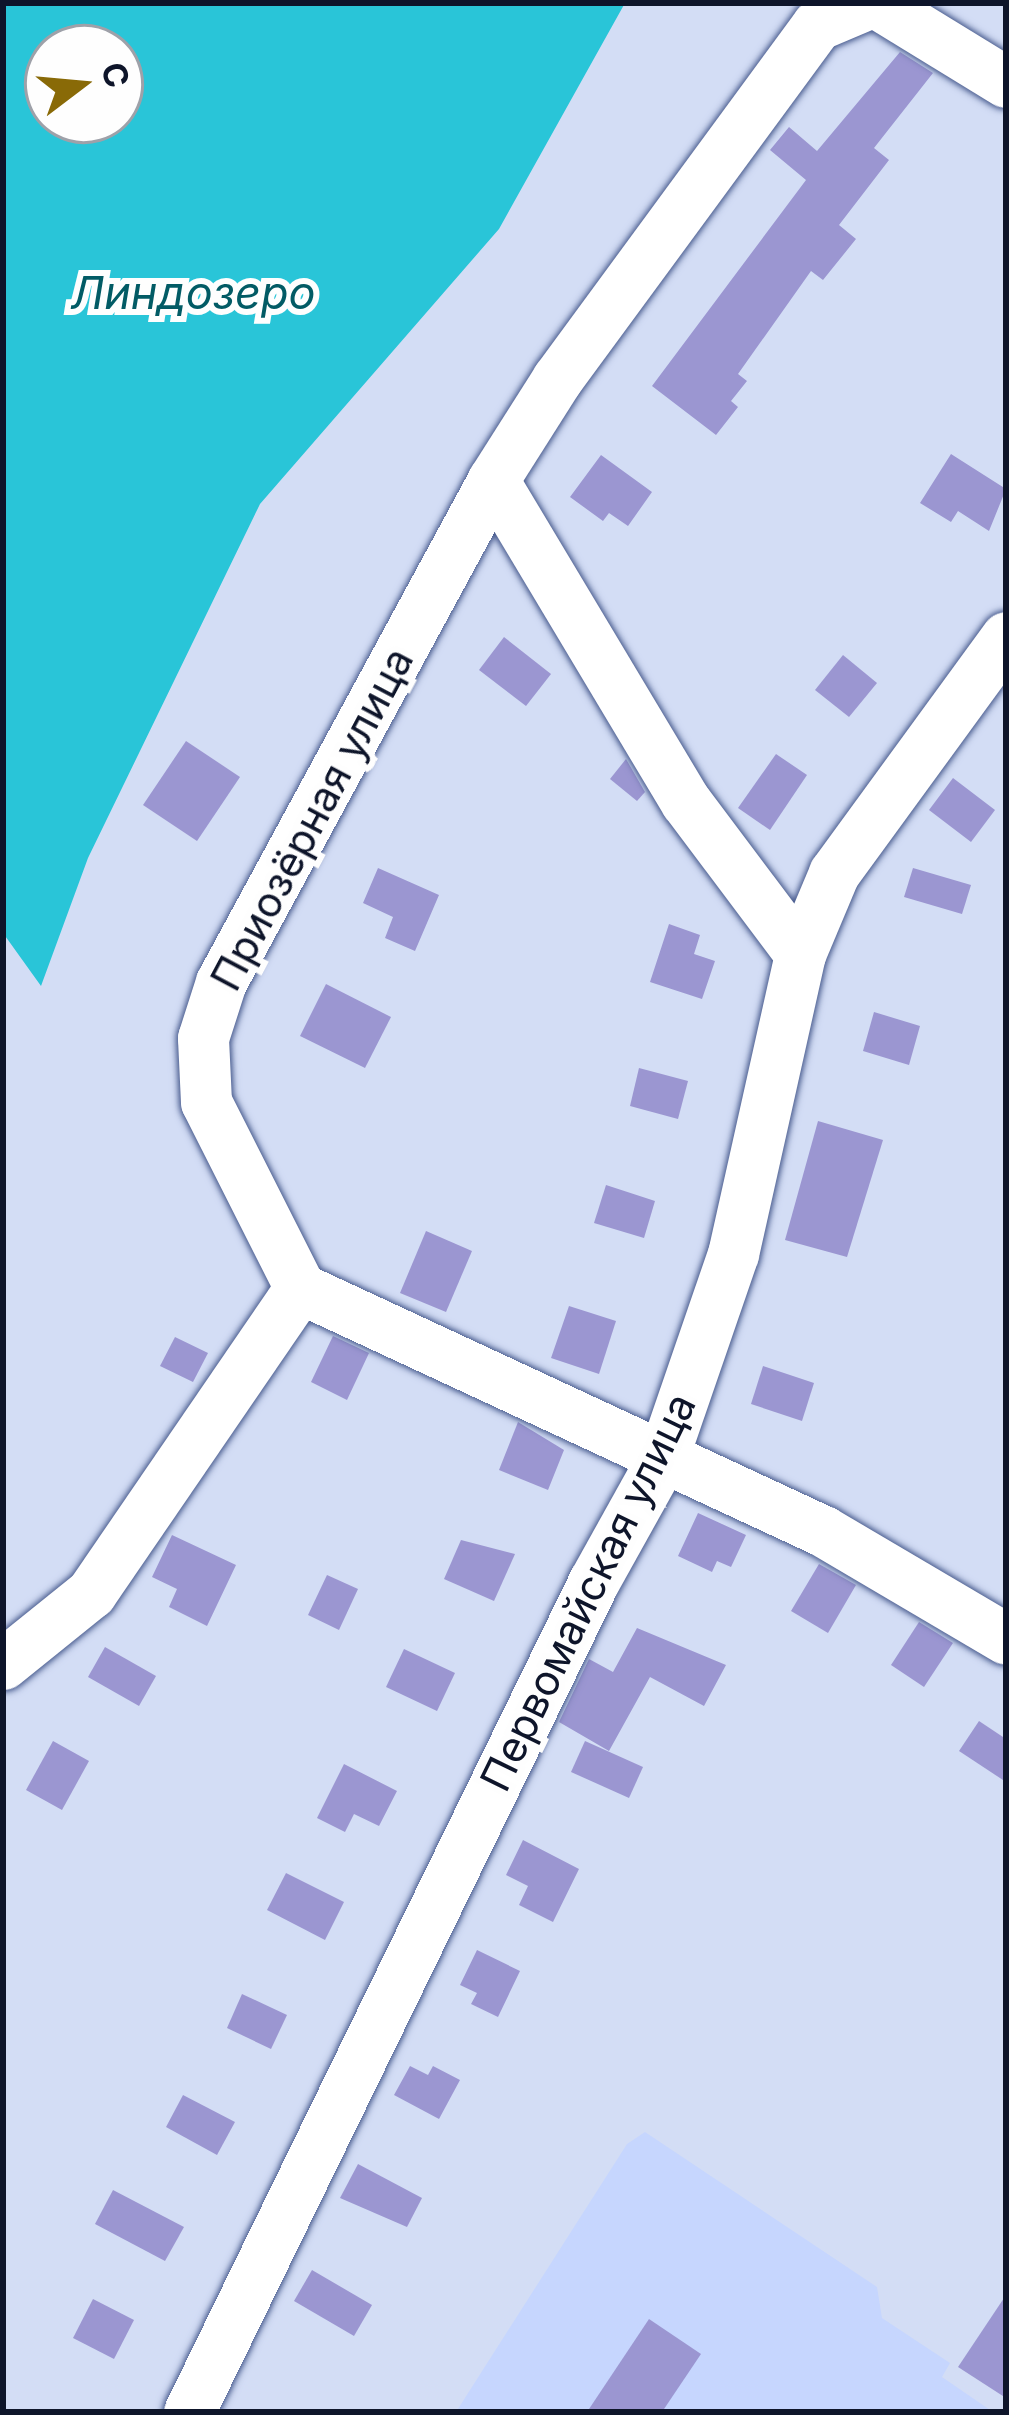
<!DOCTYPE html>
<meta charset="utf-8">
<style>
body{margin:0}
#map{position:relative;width:1009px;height:2415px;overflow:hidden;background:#d3ddf5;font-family:Inter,sans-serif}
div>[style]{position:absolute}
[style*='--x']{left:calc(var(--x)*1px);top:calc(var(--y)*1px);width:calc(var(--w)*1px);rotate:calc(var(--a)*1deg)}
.built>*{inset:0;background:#c6d6fe}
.water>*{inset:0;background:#29c5d8}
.building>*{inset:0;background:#9b96d1}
.roads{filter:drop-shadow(0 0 3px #485b8e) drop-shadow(0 0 3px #485b8e)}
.minor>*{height:51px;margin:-25.5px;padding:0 25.5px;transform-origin:25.5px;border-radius:25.5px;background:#fff}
span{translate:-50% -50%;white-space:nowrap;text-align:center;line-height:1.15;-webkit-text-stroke:12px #fefefe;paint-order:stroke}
.street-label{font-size:42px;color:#0e152a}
.water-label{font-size:45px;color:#025b65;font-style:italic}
.frame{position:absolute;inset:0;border:6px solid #0e152a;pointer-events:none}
.north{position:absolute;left:24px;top:24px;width:120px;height:120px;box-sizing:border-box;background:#fefefe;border:3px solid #9ea1a9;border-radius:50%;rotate:74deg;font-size:33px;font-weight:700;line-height:48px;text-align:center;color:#0e152a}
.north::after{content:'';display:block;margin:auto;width:42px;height:54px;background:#896a07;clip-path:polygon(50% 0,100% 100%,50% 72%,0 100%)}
</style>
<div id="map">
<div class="built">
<div style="clip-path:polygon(645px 2132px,877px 2287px,882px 2318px,950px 2363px,942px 2377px,993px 2412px,456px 2412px,627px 2144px)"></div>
</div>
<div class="water">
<div style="clip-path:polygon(evenodd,3px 3px,625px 3px,499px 229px,260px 504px,88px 858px,41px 986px,3px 933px,3px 3px,48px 48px,120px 48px,120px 120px,48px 120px,48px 48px)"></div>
</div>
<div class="building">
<div style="clip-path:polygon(900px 52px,933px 73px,874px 148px,889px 160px,839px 225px,856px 239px,823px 280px,811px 271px,738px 374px,747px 381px,731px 401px,738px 407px,716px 435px,652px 386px,806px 180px,770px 150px,789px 127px,817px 151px)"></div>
<div style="clip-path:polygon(951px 454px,1006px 489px,989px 531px,958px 511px,951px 522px,920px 503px)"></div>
<div style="clip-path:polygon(601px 455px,652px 492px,628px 526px,609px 513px,603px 521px,570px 497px)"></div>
<div style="clip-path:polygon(504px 637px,551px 674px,526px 706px,479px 670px)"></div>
<div style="clip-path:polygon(843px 655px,877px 683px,849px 717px,815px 690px)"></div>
<div style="clip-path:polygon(186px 741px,240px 777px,197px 841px,143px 805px)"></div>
<div style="clip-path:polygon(776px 754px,807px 775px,770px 830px,738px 808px)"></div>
<div style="clip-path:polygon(626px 759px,645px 792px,637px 801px,610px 779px)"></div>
<div style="clip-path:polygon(953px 778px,995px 810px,971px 842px,929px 810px)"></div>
<div style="clip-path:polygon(378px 868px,439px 895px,415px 951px,385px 938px,393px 917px,363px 903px)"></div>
<div style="clip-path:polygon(913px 868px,971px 885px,962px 914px,904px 897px)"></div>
<div style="clip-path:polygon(669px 924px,700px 935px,694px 954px,715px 961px,702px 999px,650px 982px)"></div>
<div style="clip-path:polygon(326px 984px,391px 1017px,365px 1068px,300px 1036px)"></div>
<div style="clip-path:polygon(874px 1012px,920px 1026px,909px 1065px,863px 1051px)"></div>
<div style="clip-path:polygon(639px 1068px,688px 1081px,678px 1119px,630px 1106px)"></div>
<div style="clip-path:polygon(818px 1121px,883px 1140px,847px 1257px,785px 1240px)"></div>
<div style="clip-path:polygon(606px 1185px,655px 1201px,644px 1238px,594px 1223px)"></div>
<div style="clip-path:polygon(426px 1231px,472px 1251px,446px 1312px,400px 1293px)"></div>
<div style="clip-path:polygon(569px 1306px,616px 1321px,599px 1374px,551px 1358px)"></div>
<div style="clip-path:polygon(333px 1336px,369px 1353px,347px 1400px,311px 1382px)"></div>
<div style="clip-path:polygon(175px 1337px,208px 1353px,193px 1382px,160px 1366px)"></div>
<div style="clip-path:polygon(763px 1366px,814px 1383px,802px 1421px,751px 1404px)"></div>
<div style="clip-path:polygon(518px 1422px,564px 1450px,548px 1490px,499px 1470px)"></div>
<div style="clip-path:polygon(698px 1513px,746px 1535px,731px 1567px,717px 1561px,712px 1572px,678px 1556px)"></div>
<div style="clip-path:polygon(172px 1535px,236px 1565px,207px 1626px,169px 1607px,177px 1589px,152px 1577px)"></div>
<div style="clip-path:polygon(461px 1540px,515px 1554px,494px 1601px,444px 1579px)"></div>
<div style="clip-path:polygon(819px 1564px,856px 1585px,828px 1633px,791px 1611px)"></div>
<div style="clip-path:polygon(327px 1575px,358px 1589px,339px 1630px,308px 1615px)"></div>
<div style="clip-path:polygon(919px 1622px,953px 1643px,924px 1687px,891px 1665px)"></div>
<div style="clip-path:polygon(637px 1628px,726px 1665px,704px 1706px,650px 1677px,609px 1751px,559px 1722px,589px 1659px,613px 1672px)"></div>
<div style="clip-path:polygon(105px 1647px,156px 1676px,139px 1706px,88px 1677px)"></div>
<div style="clip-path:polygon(404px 1649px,455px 1673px,437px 1711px,386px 1687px)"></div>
<div style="clip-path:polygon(979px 1721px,1006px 1739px,1006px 1782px,959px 1751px)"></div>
<div style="clip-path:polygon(53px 1741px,89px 1761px,62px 1810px,26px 1790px)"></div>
<div style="clip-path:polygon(585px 1741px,643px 1767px,629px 1798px,571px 1772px)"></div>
<div style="clip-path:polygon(344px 1764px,397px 1791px,379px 1826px,354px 1814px,345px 1832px,317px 1818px)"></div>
<div style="clip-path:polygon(523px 1840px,579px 1869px,553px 1922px,519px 1905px,528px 1886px,506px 1875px)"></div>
<div style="clip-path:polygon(286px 1873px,344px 1902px,325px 1940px,267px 1910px)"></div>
<div style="clip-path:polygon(477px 1950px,520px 1971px,498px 2017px,471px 2004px,477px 1993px,460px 1985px)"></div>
<div style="clip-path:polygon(242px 1994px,287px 2015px,271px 2049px,227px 2028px)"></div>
<div style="clip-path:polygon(410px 2066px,428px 2075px,433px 2066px,460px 2080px,439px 2119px,394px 2095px)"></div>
<div style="clip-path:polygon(183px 2095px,235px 2122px,217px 2155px,166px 2127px)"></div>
<div style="clip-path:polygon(358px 2164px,422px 2198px,407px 2227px,340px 2198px)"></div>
<div style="clip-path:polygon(113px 2190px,184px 2227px,165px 2261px,95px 2224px)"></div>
<div style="clip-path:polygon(312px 2270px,372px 2305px,354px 2336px,294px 2301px)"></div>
<div style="clip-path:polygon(1006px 2295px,1006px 2398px,958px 2367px)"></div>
<div style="clip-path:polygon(93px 2299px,134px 2320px,114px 2359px,73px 2338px)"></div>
<div style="clip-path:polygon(649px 2319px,701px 2354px,662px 2412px,587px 2412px)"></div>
</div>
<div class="roads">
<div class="minor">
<div style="--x:877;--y:3;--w:151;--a:31.5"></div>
<div style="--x:493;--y:480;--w:375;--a:59.1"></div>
<div style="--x:686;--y:802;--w:190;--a:53.1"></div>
<div style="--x:300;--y:1288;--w:208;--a:-116.8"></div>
<div style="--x:206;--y:1102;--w:64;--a:-92.7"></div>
<div style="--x:203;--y:1038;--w:59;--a:-72.2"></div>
<div style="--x:221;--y:982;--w:571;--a:-61.55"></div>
<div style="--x:493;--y:480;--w:120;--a:-57.6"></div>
<div style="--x:557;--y:379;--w:439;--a:-53.7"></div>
<div style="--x:817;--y:25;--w:56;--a:-22.9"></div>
<div style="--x:300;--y:1288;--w:577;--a:24.92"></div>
<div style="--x:823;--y:1531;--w:212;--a:30.5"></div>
<div style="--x:3;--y:1664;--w:113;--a:-38.9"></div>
<div style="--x:91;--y:1593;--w:370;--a:-55.6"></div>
<div style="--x:189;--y:2412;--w:924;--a:-64.02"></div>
<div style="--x:594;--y:1581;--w:142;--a:-60.9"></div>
<div style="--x:663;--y:1457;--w:215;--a:-71"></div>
<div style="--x:733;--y:1254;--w:307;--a:-77.4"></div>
<div style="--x:800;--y:954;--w:88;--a:-67.2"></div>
<div style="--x:834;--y:873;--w:292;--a:-53.9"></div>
</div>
</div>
<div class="street-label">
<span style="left:312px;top:819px;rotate:-62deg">Приозёрная улица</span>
<span style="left:588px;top:1592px;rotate:-64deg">Первомайская улица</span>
</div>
<div class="water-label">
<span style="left:193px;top:293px">Линдозеро</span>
</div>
<div class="frame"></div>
<div class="north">С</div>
</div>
